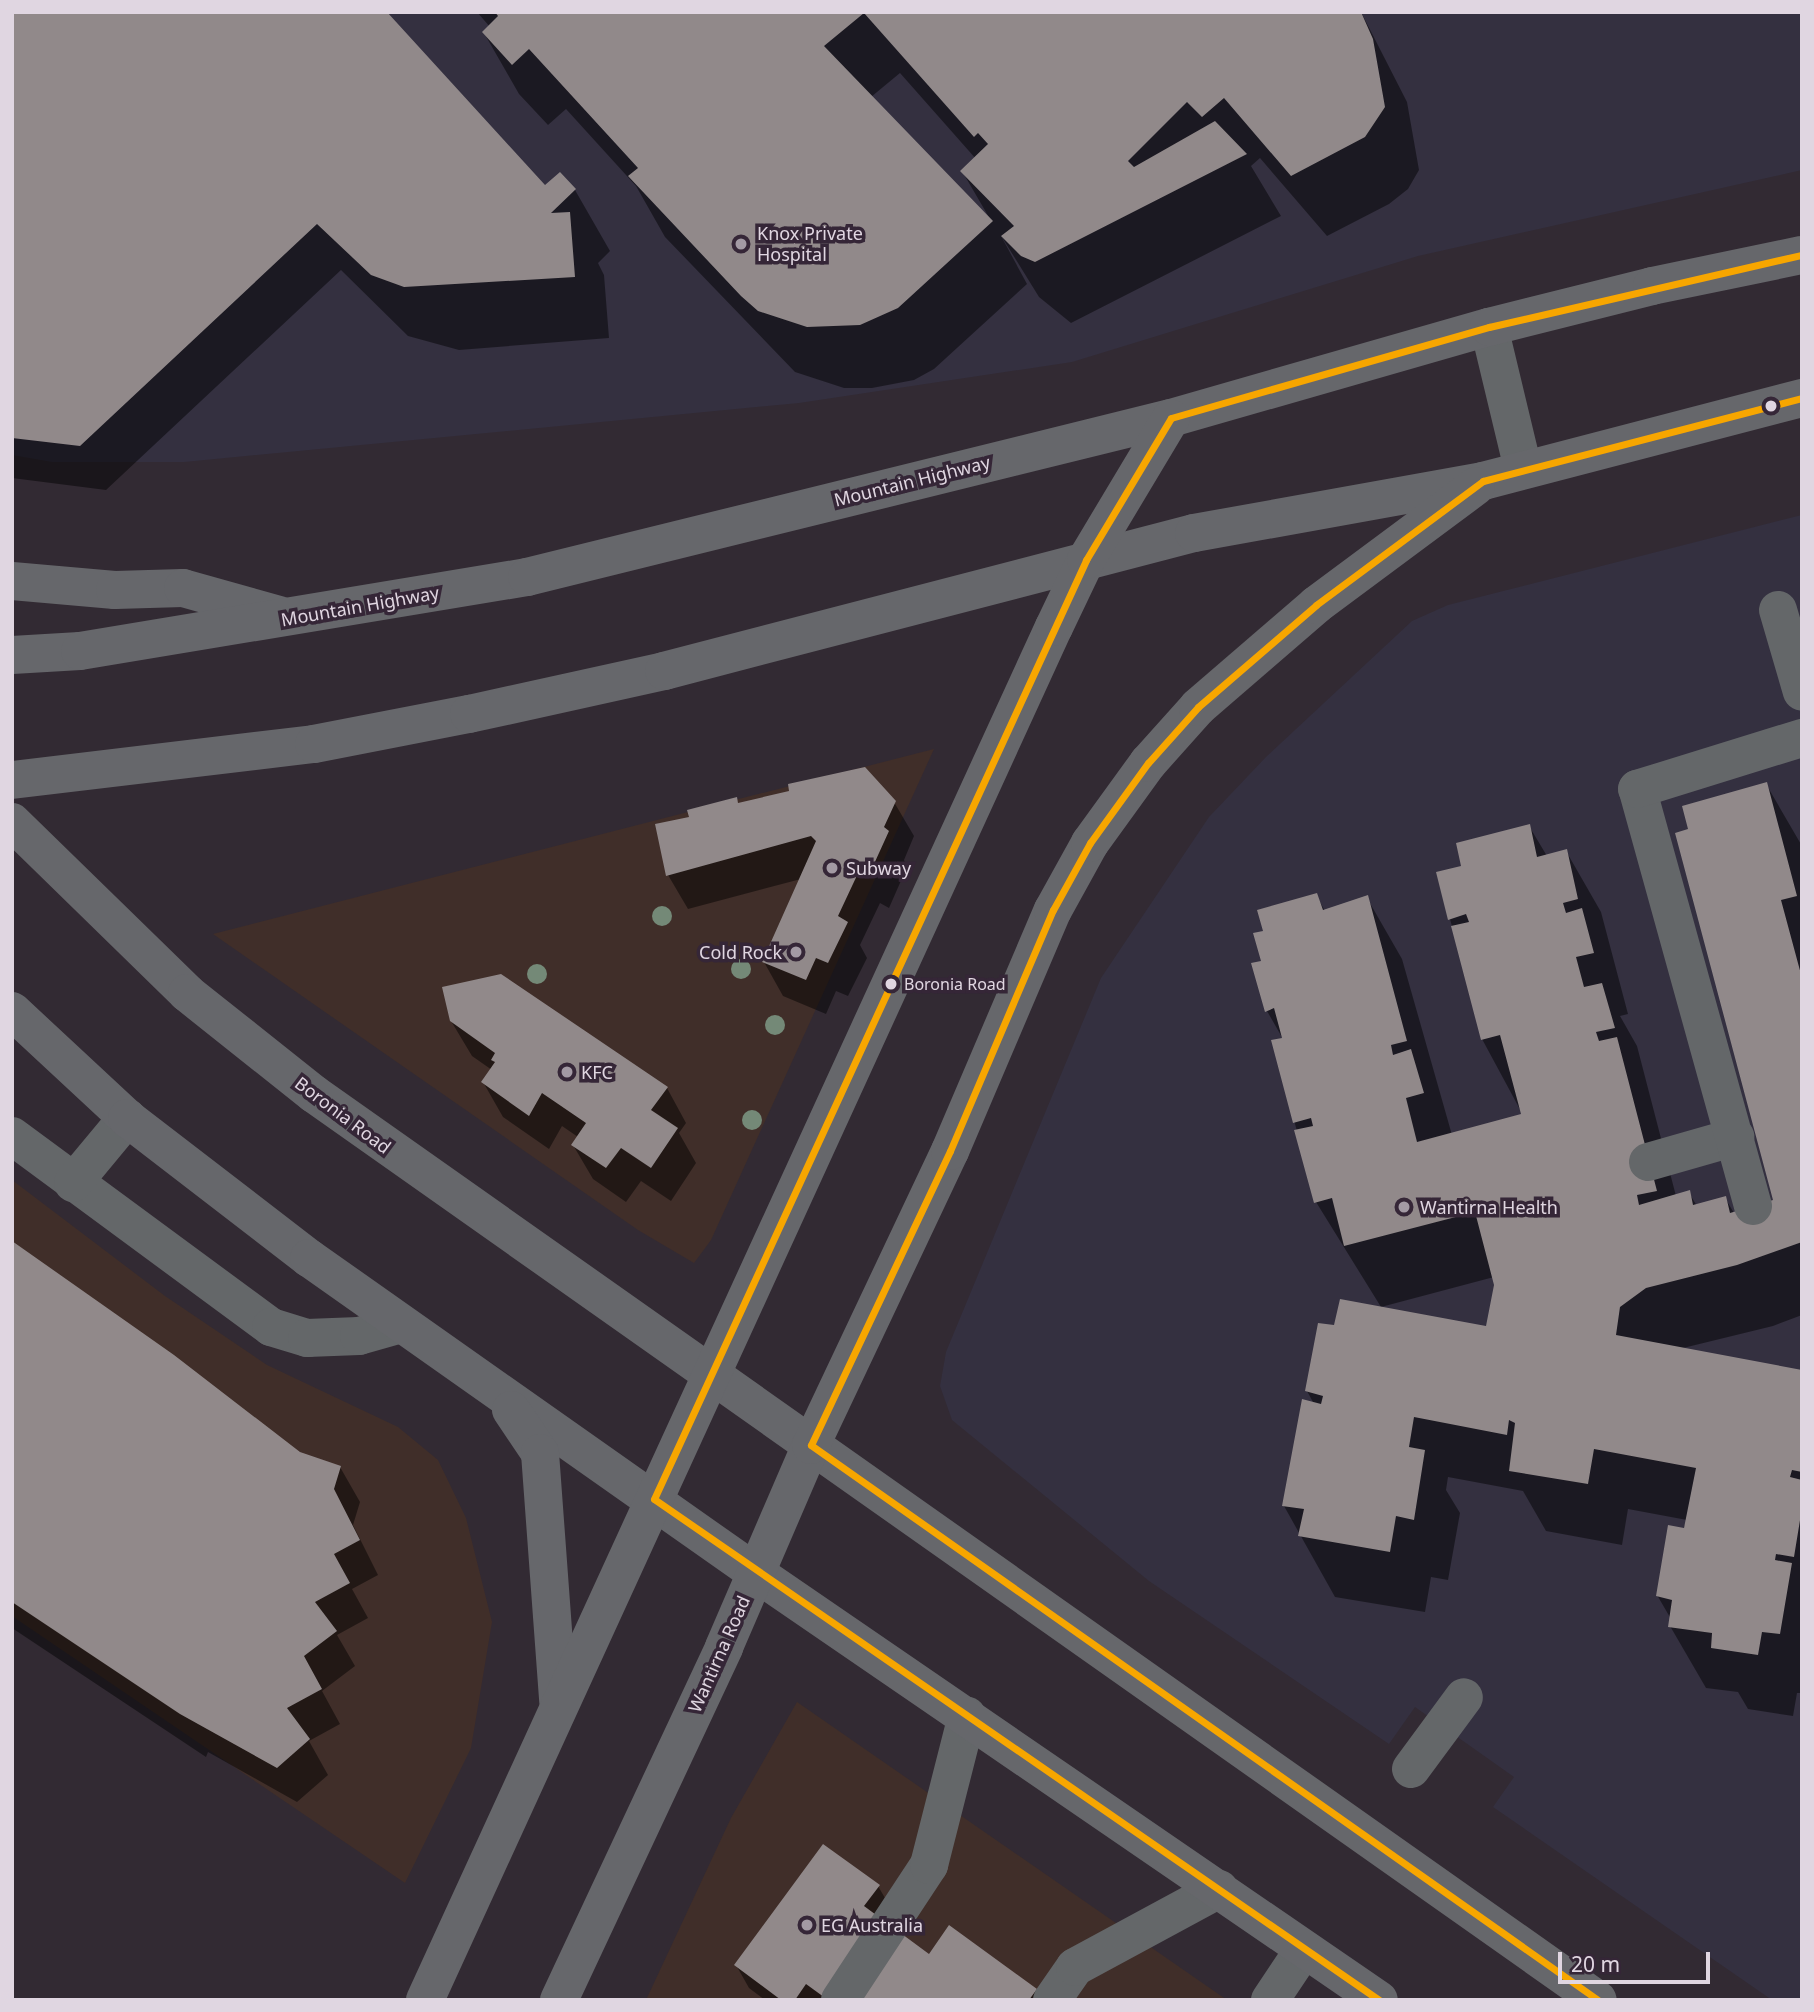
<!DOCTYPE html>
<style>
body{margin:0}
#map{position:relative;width:1814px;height:2012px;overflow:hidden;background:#322a33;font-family:"Noto Sans",sans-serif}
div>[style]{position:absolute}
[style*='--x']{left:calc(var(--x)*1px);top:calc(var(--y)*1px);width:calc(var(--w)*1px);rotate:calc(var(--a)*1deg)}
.commercial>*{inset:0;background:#402e29}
.medical>*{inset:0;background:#343040}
.shadow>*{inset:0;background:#0007}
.building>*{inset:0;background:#91898a}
.minor>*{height:38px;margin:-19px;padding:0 19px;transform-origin:19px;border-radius:19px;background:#646769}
.major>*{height:38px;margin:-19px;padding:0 19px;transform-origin:19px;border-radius:19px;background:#66676b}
.bus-1>*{height:7px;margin:-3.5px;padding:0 3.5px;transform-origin:3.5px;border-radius:3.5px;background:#f7a600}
.trees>*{width:20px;height:20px;margin:-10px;border-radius:50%;background:#748977}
.dots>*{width:19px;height:19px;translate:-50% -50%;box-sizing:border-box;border:4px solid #352637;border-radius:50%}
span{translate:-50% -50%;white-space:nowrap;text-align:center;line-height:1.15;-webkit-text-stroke:7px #352637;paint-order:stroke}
.bus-label{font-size:16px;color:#e0d6e1}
.left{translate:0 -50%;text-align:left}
.poi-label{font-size:18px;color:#e0d6e1}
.right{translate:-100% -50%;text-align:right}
.street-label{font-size:18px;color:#e0d6e1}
.frame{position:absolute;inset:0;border:14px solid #e0d6e1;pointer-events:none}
.scale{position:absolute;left:1558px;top:1952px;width:152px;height:32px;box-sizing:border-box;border:4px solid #e0d6e1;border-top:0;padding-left:9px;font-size:21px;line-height:24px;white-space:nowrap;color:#e0d6e1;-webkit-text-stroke:5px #352637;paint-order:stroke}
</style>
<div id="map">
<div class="commercial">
<div style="clip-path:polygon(934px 749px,711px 1240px,694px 1263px,638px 1230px,213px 934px)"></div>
<div style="clip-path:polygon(12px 1180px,165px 1296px,267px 1365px,398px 1427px,438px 1460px,466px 1518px,492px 1622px,471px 1748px,405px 1883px,12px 1616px)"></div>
<div style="clip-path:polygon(797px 1702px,1227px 2000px,646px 2000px,731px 1818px)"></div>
</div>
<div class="medical">
<div style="clip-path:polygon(12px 12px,1802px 12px,1802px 170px,1418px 256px,1072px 362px,799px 403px,184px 462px,52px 462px,12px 455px)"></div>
<div style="clip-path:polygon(1802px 515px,1802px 2000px,1772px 2000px,1493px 1807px,1514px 1777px,1415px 1707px,1389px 1744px,1149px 1581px,952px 1420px,940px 1386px,946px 1352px,1101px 978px,1209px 817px,1266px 757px,1412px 621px,1448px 605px)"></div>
</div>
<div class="shadow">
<div style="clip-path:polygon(12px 12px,545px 188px,575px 190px,610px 251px,598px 263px,604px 275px,609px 338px,459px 350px,408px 336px,341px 270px,106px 490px,12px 478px)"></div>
<div style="clip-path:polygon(evenodd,477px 12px,1361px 12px,1407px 102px,1419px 170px,1408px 189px,1389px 204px,1327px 236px,1260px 158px,1251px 166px,1281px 216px,1071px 323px,1039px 297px,1000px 234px,1027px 284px,934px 369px,914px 380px,872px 388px,844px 388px,795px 372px,665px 237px,636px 186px,566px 109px,548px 125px,519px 94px,484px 33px,490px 27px,477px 12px,900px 73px,976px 159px,962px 171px,990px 219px,871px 97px,900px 73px)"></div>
<div style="clip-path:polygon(1766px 784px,1802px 846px,1802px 1315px,1773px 1326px,1679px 1349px,1802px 1372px,1802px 1693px,1797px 1693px,1793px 1716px,1748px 1709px,1738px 1692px,1706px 1688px,1670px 1626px,1671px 1619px,1657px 1595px,1687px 1520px,1628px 1509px,1622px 1545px,1546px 1531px,1523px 1491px,1448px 1477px,1446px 1490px,1460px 1513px,1448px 1580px,1431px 1577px,1425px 1612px,1335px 1597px,1284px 1506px,1314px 1404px,1307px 1391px,1487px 1328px,1496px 1285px,1494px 1277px,1381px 1307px,1316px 1202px,1273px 1042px,1283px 1039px,1267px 1011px,1263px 962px,1265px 932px,1316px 895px,1325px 911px,1367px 898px,1402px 959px,1452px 1135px,1523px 1115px,1482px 1039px,1450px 919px,1463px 867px,1529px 826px,1547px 856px,1566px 851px,1601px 912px,1628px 1014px,1620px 1016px,1637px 1046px,1676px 1196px,1689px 1193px,1697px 1206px,1725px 1198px,1734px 1213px,1775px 1202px,1690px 830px)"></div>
<div style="clip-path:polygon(736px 799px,739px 805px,894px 802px,914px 836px,904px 860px,907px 867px,889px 908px,880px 903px,860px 945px,867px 958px,848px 996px,836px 991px,826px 1014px,783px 996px,764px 962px,801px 879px,688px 909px,668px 875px,692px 818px)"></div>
<div style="clip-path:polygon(451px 1021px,667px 1088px,686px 1123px,679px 1133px,696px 1163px,671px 1201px,641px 1181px,626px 1202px,593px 1179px,573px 1145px,578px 1137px,562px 1126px,549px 1149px,503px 1117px,483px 1082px,492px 1070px,472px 1056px)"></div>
<div style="clip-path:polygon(12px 1246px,300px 1454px,340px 1467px,360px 1502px,353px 1525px,378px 1575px,352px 1589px,368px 1618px,337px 1635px,355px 1666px,322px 1691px,340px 1724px,309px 1741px,328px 1775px,297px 1802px,208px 1752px,206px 1757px,12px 1628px)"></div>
<div style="clip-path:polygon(878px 1886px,892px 1910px,883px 1922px,929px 1956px,1035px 1990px,1041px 2000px,765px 2000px,749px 1988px,736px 1965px)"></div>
</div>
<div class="building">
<div style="clip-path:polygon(12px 12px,387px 12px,545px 185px,560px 172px,576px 189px,551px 213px,570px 212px,575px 277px,404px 287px,371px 275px,317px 224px,80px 446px,12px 438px)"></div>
<div style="clip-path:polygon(495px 12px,1361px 12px,1373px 39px,1385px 107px,1365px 137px,1291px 176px,1224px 98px,1202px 117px,1187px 102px,1128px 161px,1134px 167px,1215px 121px,1247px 154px,1035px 262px,1021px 256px,1001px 236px,1014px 226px,960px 171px,988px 144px,978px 133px,974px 137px,864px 13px,824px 46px,993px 221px,898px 308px,860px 325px,807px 327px,758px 311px,741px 296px,628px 176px,638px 168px,529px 49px,512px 65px,482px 32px,498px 16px)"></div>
<div style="clip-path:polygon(865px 767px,896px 801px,884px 827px,889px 831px,869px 875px,860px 869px,838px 916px,848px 922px,828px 963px,816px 958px,806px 980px,762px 962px,816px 841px,811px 836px,666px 876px,655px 824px,689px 817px,687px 810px,737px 797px,738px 803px,789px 791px,788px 784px)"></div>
<div style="clip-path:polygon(1767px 782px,1797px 896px,1781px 900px,1802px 978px,1802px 1242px,1737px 1265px,1646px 1288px,1620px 1307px,1616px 1335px,1802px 1370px,1802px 1472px,1792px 1470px,1790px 1477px,1802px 1480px,1802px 1508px,1794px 1557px,1776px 1554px,1775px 1560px,1792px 1563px,1780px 1634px,1762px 1632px,1758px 1655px,1711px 1648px,1712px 1633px,1668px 1627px,1672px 1600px,1656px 1596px,1668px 1525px,1684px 1528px,1696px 1468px,1594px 1449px,1588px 1484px,1509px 1471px,1515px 1423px,1509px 1420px,1507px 1435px,1414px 1417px,1409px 1447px,1425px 1450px,1414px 1520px,1396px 1516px,1390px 1552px,1298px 1536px,1304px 1509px,1282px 1506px,1302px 1399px,1321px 1404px,1323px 1396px,1305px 1391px,1318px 1323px,1334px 1325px,1340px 1299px,1486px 1326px,1494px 1285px,1475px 1212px,1344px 1246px,1332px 1198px,1314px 1203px,1294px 1130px,1313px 1126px,1311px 1118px,1293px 1123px,1271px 1040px,1282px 1038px,1274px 1008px,1265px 1012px,1251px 963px,1261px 961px,1253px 933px,1263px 931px,1257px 910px,1317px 893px,1323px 910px,1368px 895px,1407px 1041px,1391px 1045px,1393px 1055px,1411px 1049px,1424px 1093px,1406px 1098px,1417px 1142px,1521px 1114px,1500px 1035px,1481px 1040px,1451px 926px,1469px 922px,1466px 914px,1448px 920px,1436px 872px,1461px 866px,1456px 843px,1530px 824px,1537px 857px,1567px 849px,1578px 899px,1563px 903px,1566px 913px,1582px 908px,1594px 953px,1576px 957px,1584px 987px,1602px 983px,1615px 1028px,1596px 1032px,1599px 1041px,1617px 1037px,1657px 1191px,1637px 1195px,1639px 1205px,1690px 1190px,1693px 1205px,1726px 1196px,1730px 1213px,1773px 1200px,1675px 833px,1688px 829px,1682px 806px)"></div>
<div style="clip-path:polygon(501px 974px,668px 1087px,651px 1110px,678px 1128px,651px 1168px,621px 1148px,606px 1168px,571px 1145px,586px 1123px,542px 1093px,529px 1116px,481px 1082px,495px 1062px,491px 1060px,495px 1053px,450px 1021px,442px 987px)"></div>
<div style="clip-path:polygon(12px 1241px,174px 1355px,300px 1452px,341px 1466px,334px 1489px,360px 1540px,334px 1554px,350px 1583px,315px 1602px,337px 1631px,304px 1656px,322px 1689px,287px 1708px,310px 1739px,277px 1768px,180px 1714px,12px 1602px)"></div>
<div style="clip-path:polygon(823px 1844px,880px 1885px,864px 1906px,929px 1954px,949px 1925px,1037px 1989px,1029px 2000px,828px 2000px,806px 1984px,795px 2000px,781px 2000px,734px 1965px)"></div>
</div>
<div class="minor">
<div style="--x:1489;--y:327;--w:146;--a:76.5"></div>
<div style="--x:1778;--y:610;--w:85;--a:73.7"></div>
<div style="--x:12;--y:1136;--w:322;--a:36.4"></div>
<div style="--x:271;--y:1327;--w:38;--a:17"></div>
<div style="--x:307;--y:1338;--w:52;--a:-2.2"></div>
<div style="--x:359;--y:1336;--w:44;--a:-15.9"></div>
<div style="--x:1648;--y:1162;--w:91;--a:-16"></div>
<div style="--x:73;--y:1183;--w:85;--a:-50.3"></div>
<div style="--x:1753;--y:1206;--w:433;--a:-105.5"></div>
<div style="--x:1637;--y:789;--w:173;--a:-17.2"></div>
<div style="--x:1411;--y:1769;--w:89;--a:-53.6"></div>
<div style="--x:840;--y:2000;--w:162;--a:-56.6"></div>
<div style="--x:929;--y:1865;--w:154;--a:-75.7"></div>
<div style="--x:1052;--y:2000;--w:40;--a:-55.1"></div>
<div style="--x:1075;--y:1967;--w:164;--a:-28.4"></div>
<div style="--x:1270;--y:2000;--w:61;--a:-56.3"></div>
</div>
<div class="major">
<div style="--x:12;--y:581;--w:103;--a:5"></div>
<div style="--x:115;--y:590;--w:68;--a:-1.7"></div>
<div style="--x:183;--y:588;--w:100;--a:15.7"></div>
<div style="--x:12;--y:655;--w:68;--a:-3.4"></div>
<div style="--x:80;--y:651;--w:453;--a:-9.4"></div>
<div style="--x:527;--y:577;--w:663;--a:-13.87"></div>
<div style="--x:1171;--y:418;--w:331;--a:-16"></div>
<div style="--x:1489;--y:327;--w:168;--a:-14.1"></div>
<div style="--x:1652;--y:286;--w:153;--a:-11.7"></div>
<div style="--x:12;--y:780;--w:304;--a:-6.8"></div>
<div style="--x:314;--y:744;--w:158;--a:-11"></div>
<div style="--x:469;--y:714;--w:200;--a:-12.4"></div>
<div style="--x:664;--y:671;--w:548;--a:-14.59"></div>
<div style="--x:1194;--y:533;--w:294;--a:-10.2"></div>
<div style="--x:1483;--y:481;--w:330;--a:-14.6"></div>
<div style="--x:12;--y:822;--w:245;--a:44.3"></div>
<div style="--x:187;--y:993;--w:162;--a:38.5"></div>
<div style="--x:314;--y:1094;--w:1571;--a:35.21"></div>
<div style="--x:12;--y:1011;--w:157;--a:42.9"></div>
<div style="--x:127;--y:1118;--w:230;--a:37.6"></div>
<div style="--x:309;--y:1258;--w:547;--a:35.17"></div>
<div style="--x:756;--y:1573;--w:755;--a:34.43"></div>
<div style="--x:511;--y:1410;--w:52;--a:56"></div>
<div style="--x:540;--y:1453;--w:249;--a:85.8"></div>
<div style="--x:425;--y:2000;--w:1510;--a:-65.39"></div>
<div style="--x:1054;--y:627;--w:74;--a:-64.5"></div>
<div style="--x:1086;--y:560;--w:165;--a:-59.1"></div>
<div style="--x:559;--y:2000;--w:390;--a:-64.9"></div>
<div style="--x:724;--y:1647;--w:220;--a:-66.7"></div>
<div style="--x:811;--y:1445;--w:325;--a:-64.7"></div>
<div style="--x:950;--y:1151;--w:262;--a:-66.9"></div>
<div style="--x:1053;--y:910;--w:77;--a:-61.1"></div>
<div style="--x:1090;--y:843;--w:99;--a:-54.1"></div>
<div style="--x:1148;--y:763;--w:75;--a:-48.2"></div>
<div style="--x:1198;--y:707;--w:156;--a:-40.8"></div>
<div style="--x:1316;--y:605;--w:199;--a:-36.6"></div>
</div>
<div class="bus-1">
<div style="--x:1379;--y:2000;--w:881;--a:-145.35"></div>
<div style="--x:654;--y:1499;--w:1034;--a:-65.29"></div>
<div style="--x:1086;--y:560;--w:165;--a:-59.1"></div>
<div style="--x:1171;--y:418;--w:331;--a:-16"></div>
<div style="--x:1489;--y:327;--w:321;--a:-13"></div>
<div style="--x:1598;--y:2000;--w:963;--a:-144.81"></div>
<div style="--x:811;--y:1445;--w:325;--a:-64.7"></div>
<div style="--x:950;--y:1151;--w:262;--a:-66.9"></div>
<div style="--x:1053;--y:910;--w:77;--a:-61.1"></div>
<div style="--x:1090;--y:843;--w:99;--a:-54.1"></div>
<div style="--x:1148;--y:763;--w:75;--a:-48.2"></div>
<div style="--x:1198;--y:707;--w:156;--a:-40.8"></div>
<div style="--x:1316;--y:605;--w:208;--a:-36.6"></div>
<div style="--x:1483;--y:481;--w:330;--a:-14.6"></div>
</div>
<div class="trees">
<div style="left:662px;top:916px"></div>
<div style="left:741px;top:969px"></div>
<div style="left:537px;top:974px"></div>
<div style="left:775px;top:1025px"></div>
<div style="left:752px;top:1120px"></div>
</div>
<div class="dots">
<div style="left:741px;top:244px;background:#a39aa4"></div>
<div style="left:1771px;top:406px;background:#e0d6e1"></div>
<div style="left:832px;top:868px;background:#a39aa4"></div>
<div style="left:796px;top:952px;background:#a39aa4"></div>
<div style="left:891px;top:984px;background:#e0d6e1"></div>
<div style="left:567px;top:1072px;background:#a39aa4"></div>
<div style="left:1404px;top:1207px;background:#a39aa4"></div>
<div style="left:807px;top:1925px;background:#a39aa4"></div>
</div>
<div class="bus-label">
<span class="left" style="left:904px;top:984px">Boronia Road</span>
</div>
<div class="poi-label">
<span class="left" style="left:757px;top:244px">Knox Private<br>Hospital</span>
<span class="left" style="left:846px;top:868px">Subway</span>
<span class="right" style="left:782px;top:952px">Cold Rock</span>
<span class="left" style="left:581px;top:1072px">KFC</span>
<span class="left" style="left:1420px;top:1207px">Wantirna Health</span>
<span class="left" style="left:821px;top:1925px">EG Australia</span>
</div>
<div class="street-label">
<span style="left:912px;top:481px;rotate:-14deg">Mountain Highway</span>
<span style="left:360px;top:606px;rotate:-10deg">Mountain Highway</span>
<span style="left:343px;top:1115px;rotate:37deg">Boronia Road</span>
<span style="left:719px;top:1654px;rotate:-66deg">Wantirna Road</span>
</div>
<div class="frame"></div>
<div class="scale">20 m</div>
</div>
